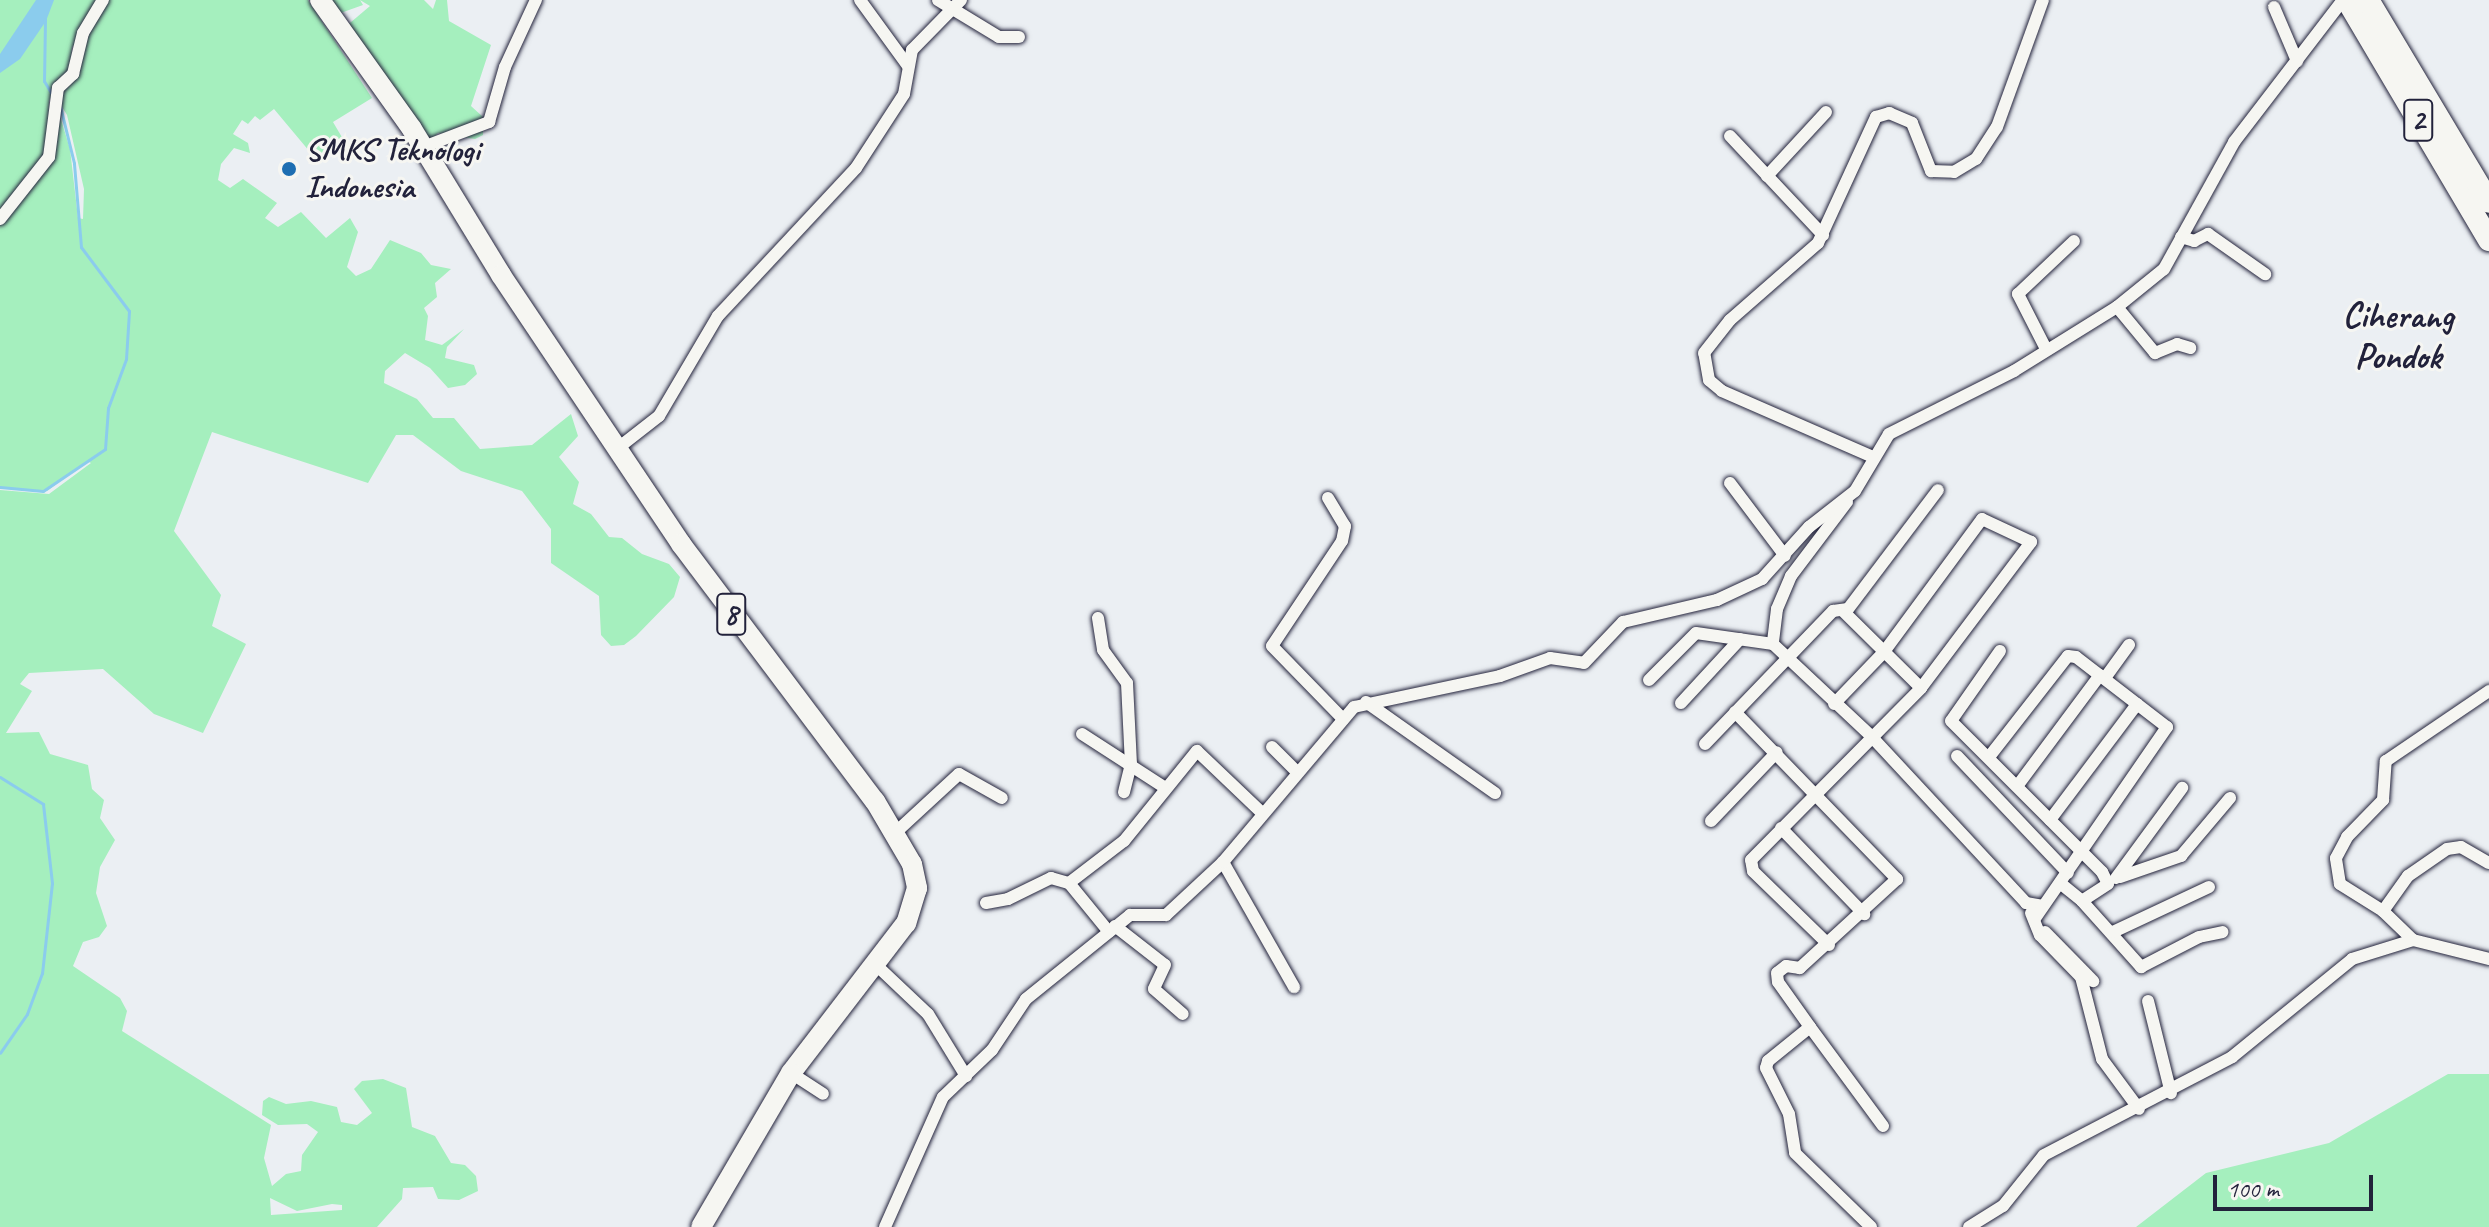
<!DOCTYPE html>
<style>
body{margin:0}
#map{position:relative;width:2489px;height:1227px;overflow:hidden;background:#ebeff3;font-family:Caveat,sans-serif}
div>[style]{position:absolute}
[style*='--x']{left:calc(var(--x)*1px);top:calc(var(--y)*1px);width:calc(var(--w)*1px);rotate:calc(var(--a)*1deg)}
.green>*{inset:0;background:#a5efbe}
.water>*{inset:0;background:#8bcced}
.stream>*{height:3px;margin:-1.5px;padding:0 1.5px;transform-origin:1.5px;border-radius:1.5px;background:#8bcced}
.roads{filter:drop-shadow(0 0 2px #22223b) drop-shadow(0 0 2px #22223b)}
.minor>*{height:12px;margin:-6px;padding:0 6px;transform-origin:6px;border-radius:6px;background:#f6f6f2}
.trunk>*{height:20px;margin:-10px;padding:0 10px;transform-origin:10px;border-radius:10px;background:#f6f6f2}
.motorway>*{height:22px;margin:-11px;padding:0 11px;transform-origin:11px;border-radius:11px;background:#f6f6f2}
.dots>*{width:22px;height:22px;translate:-50% -50%;box-sizing:border-box;border:4px solid #f6f6f2;border-radius:50%}
span{translate:-50% -50%;white-space:nowrap;text-align:center;line-height:1.15;-webkit-text-stroke:6px #f6f6f2;paint-order:stroke}
.shield-label span{padding:2px 6px;background:#f6f6f2;border:2px solid;border-radius:6px;-webkit-text-stroke-width:0}
.shield-label{font-size:30px;color:#22223b;font-weight:700}
.poi-label{font-size:32px;color:#22223b;font-weight:700}
.left{translate:0 -50%;text-align:left}
.quarter-label{font-size:36px;color:#22223b;font-weight:700}
.scale{position:absolute;left:2213px;top:1175px;width:160px;height:36px;box-sizing:border-box;border:4px solid #22223b;border-top:0;padding-left:10px;font-size:24px;line-height:28px;white-space:nowrap;color:#22223b;-webkit-text-stroke:6px #f6f6f2;paint-order:stroke}
</style>
<div id="map">
<div class="green">
<div style="clip-path:polygon(0 0,101px 0,72px 48px,70px 69px,49px 101px,48px 157px,0 214px)"></div>
<div style="clip-path:polygon(evenodd,108px 0,308px 0,372px 98px,333px 122px,343px 139px,315px 158px,274px 109px,260px 120px,255px 116px,248px 124px,242px 120px,233px 134px,248px 143px,250px 153px,234px 148px,221px 164px,218px 180px,230px 188px,243px 179px,277px 203px,265px 218px,278px 227px,301px 212px,326px 238px,350px 218px,358px 232px,347px 267px,356px 276px,371px 269px,390px 240px,421px 253px,431px 265px,451px 269px,435px 283px,437px 297px,424px 308px,428px 316px,425px 340px,442px 345px,464px 329px,447px 347px,445px 358px,474px 365px,477px 374px,465px 385px,448px 388px,430px 368px,405px 353px,385px 371px,384px 383px,417px 399px,433px 418px,454px 418px,480px 449px,532px 445px,571px 414px,578px 436px,559px 457px,579px 482px,573px 504px,591px 514px,609px 537px,622px 538px,642px 554px,669px 564px,680px 577px,674px 597px,636px 636px,624px 645px,611px 646px,601px 635px,599px 596px,551px 563px,551px 529px,522px 491px,461px 471px,413px 435px,396px 435px,368px 483px,212px 432px,174px 531px,221px 595px,212px 626px,246px 644px,203px 733px,154px 714px,103px 669px,29px 673px,20px 684px,32px 691px,6px 733px,39px 732px,50px 754px,88px 765px,92px 789px,104px 800px,100px 818px,115px 840px,100px 867px,96px 893px,107px 926px,99px 937px,83px 942px,73px 966px,120px 998px,127px 1011px,122px 1031px,271px 1125px,264px 1158px,272px 1186px,286px 1174px,301px 1171px,302px 1155px,318px 1132px,307px 1124px,278px 1125px,262px 1115px,263px 1101px,269px 1097px,286px 1104px,311px 1101px,337px 1107px,341px 1122px,357px 1125px,372px 1113px,354px 1089px,362px 1081px,383px 1079px,406px 1088px,412px 1127px,435px 1136px,451px 1163px,465px 1165px,476px 1176px,478px 1191px,459px 1200px,438px 1199px,433px 1187px,403px 1188px,402px 1199px,377px 1227px,0 1227px,0 490px,49px 494px,91px 463px,87px 461px,47px 491px,0 487px,0 224px,44px 171px,57px 106px,70px 149px,78px 218px,83px 219px,84px 189px,67px 115px,56px 97px,82px 41px,108px 0,270px 1198px,297px 1211px,332px 1204px,342px 1205px,342px 1210px,271px 1215px,270px 1198px)"></div>
<div style="clip-path:polygon(325px 0,424px 0,433px 9px,436px 0,447px 0,449px 21px,491px 45px,471px 106px,483px 117px,483px 135px,475px 139px,438px 133px,425px 146px,344px 28px,370px 6px,360px 0,363px 5px,335px 15px)"></div>
<div style="clip-path:polygon(2448px 1074px,2489px 1074px,2489px 1227px,2136px 1227px,2206px 1173px,2329px 1143px)"></div>
</div>
<div class="water">
<div style="clip-path:polygon(36px 0,54px 0,46px 21px,20px 59px,0 73px,0 54px)"></div>
</div>
<div class="stream">
<div style="--x:45;--y:19;--w:62;--a:90.9"></div>
<div style="--x:44;--y:81;--w:17;--a:59"></div>
<div style="--x:0;--y:487;--w:43;--a:5.3"></div>
<div style="--x:43;--y:491;--w:75;--a:-34.1"></div>
<div style="--x:105;--y:449;--w:41;--a:-85.8"></div>
<div style="--x:108;--y:408;--w:52;--a:-69.8"></div>
<div style="--x:126;--y:359;--w:48;--a:-86.4"></div>
<div style="--x:129;--y:311;--w:80;--a:-126.9"></div>
<div style="--x:81;--y:247;--w:84;--a:-94.8"></div>
<div style="--x:74;--y:163;--w:59;--a:-103.8"></div>
<div style="--x:0;--y:777;--w:51;--a:32.1"></div>
<div style="--x:43;--y:804;--w:80;--a:83.5"></div>
<div style="--x:52;--y:883;--w:91;--a:96.3"></div>
<div style="--x:42;--y:973;--w:44;--a:110.1"></div>
<div style="--x:27;--y:1014;--w:47;--a:124.7"></div>
</div>
<div class="roads">
<div class="minor">
<div style="--x:860;--y:0;--w:82;--a:54"></div>
<div style="--x:938;--y:0;--w:71;--a:31.2"></div>
<div style="--x:999;--y:37;--w:20;--a:0"></div>
<div style="--x:2274;--y:7;--w:59;--a:66.9"></div>
<div style="--x:1730;--y:136;--w:136;--a:46.8"></div>
<div style="--x:423;--y:147;--w:71;--a:-20.7"></div>
<div style="--x:489;--y:122;--w:57;--a:-73.8"></div>
<div style="--x:505;--y:67;--w:74;--a:-65.2"></div>
<div style="--x:1767;--y:176;--w:87;--a:-47.3"></div>
<div style="--x:0;--y:219;--w:79;--a:-51.7"></div>
<div style="--x:49;--y:157;--w:70;--a:-82.6"></div>
<div style="--x:58;--y:88;--w:21;--a:-43"></div>
<div style="--x:73;--y:74;--w:42;--a:-76.3"></div>
<div style="--x:83;--y:33;--w:39;--a:-59"></div>
<div style="--x:2181;--y:237;--w:14;--a:17"></div>
<div style="--x:2194;--y:241;--w:16;--a:-27"></div>
<div style="--x:2208;--y:234;--w:70;--a:35.1"></div>
<div style="--x:2117;--y:307;--w:60;--a:50.4"></div>
<div style="--x:2155;--y:353;--w:24;--a:-22"></div>
<div style="--x:2177;--y:344;--w:14;--a:17"></div>
<div style="--x:2046;--y:349;--w:62;--a:-117"></div>
<div style="--x:2018;--y:294;--w:77;--a:-43.4"></div>
<div style="--x:618;--y:448;--w:52;--a:-38"></div>
<div style="--x:659;--y:416;--w:116;--a:-59.5"></div>
<div style="--x:718;--y:316;--w:202;--a:-47"></div>
<div style="--x:856;--y:168;--w:88;--a:-57"></div>
<div style="--x:904;--y:94;--w:45;--a:-79.7"></div>
<div style="--x:912;--y:50;--w:70;--a:-45.6"></div>
<div style="--x:1873;--y:457;--w:165;--a:-156.4"></div>
<div style="--x:1722;--y:391;--w:17;--a:-140"></div>
<div style="--x:1709;--y:380;--w:27;--a:-100"></div>
<div style="--x:1704;--y:353;--w:42;--a:-51.8"></div>
<div style="--x:1730;--y:320;--w:117;--a:-41.2"></div>
<div style="--x:1818;--y:243;--w:139;--a:-65.3"></div>
<div style="--x:1876;--y:117;--w:14;--a:-17"></div>
<div style="--x:1889;--y:113;--w:25;--a:23"></div>
<div style="--x:1912;--y:123;--w:52;--a:68.4"></div>
<div style="--x:1931;--y:171;--w:23;--a:2"></div>
<div style="--x:1954;--y:172;--w:26;--a:-31"></div>
<div style="--x:1976;--y:159;--w:38;--a:-57"></div>
<div style="--x:1997;--y:127;--w:135;--a:-70.1"></div>
<div style="--x:1730;--y:483;--w:91;--a:53"></div>
<div style="--x:1328;--y:498;--w:33;--a:59"></div>
<div style="--x:1345;--y:526;--w:15;--a:101"></div>
<div style="--x:1342;--y:541;--w:126;--a:123.7"></div>
<div style="--x:1272;--y:646;--w:102;--a:45.8"></div>
<div style="--x:1847;--y:502;--w:93;--a:127.1"></div>
<div style="--x:1791;--y:576;--w:36;--a:113"></div>
<div style="--x:1777;--y:609;--w:35;--a:97"></div>
<div style="--x:1773;--y:644;--w:134;--a:43.2"></div>
<div style="--x:1871;--y:736;--w:228;--a:47.1"></div>
<div style="--x:2026;--y:903;--w:17;--a:10"></div>
<div style="--x:1842;--y:610;--w:111;--a:44.6"></div>
<div style="--x:1098;--y:618;--w:32;--a:81"></div>
<div style="--x:1103;--y:650;--w:41;--a:54"></div>
<div style="--x:1127;--y:683;--w:81;--a:87.2"></div>
<div style="--x:1131;--y:764;--w:29;--a:104"></div>
<div style="--x:2000;--y:651;--w:85;--a:125"></div>
<div style="--x:1951;--y:721;--w:214;--a:45"></div>
<div style="--x:2102;--y:872;--w:13;--a:63"></div>
<div style="--x:2108;--y:884;--w:31;--a:147"></div>
<div style="--x:2082;--y:901;--w:89;--a:48.2"></div>
<div style="--x:2141;--y:967;--w:65;--a:-27.3"></div>
<div style="--x:2199;--y:937;--w:24;--a:-12"></div>
<div style="--x:2105;--y:678;--w:41;--a:-54"></div>
<div style="--x:1649;--y:680;--w:66;--a:-45"></div>
<div style="--x:1696;--y:633;--w:78;--a:8.1"></div>
<div style="--x:1366;--y:702;--w:158;--a:35.2"></div>
<div style="--x:1681;--y:703;--w:87;--a:-47.3"></div>
<div style="--x:1735;--y:712;--w:233;--a:45.9"></div>
<div style="--x:1897;--y:879;--w:132;--a:137.5"></div>
<div style="--x:1800;--y:968;--w:14;--a:-172"></div>
<div style="--x:1786;--y:966;--w:11;--a:142"></div>
<div style="--x:1777;--y:973;--w:9;--a:84"></div>
<div style="--x:1778;--y:982;--w:55;--a:54.6"></div>
<div style="--x:1810;--y:1027;--w:54;--a:141"></div>
<div style="--x:1768;--y:1061;--w:7;--a:106"></div>
<div style="--x:1766;--y:1068;--w:51;--a:63.4"></div>
<div style="--x:1789;--y:1114;--w:39;--a:81"></div>
<div style="--x:1795;--y:1153;--w:106;--a:44.2"></div>
<div style="--x:1082;--y:734;--w:98;--a:32.9"></div>
<div style="--x:1705;--y:744;--w:185;--a:-46.1"></div>
<div style="--x:1833;--y:611;--w:15;--a:-8"></div>
<div style="--x:1848;--y:609;--w:149;--a:-52.9"></div>
<div style="--x:1272;--y:747;--w:34;--a:45"></div>
<div style="--x:1957;--y:756;--w:161;--a:46.5"></div>
<div style="--x:1989;--y:757;--w:128;--a:-52"></div>
<div style="--x:2068;--y:656;--w:8;--a:7"></div>
<div style="--x:2076;--y:657;--w:115;--a:37.6"></div>
<div style="--x:2167;--y:727;--w:234;--a:124.6"></div>
<div style="--x:2018;--y:785;--w:137;--a:-53.3"></div>
<div style="--x:2050;--y:820;--w:145;--a:-53.1"></div>
<div style="--x:1711;--y:821;--w:95;--a:-46.3"></div>
<div style="--x:1781;--y:828;--w:120;--a:46"></div>
<div style="--x:895;--y:833;--w:87;--a:-42.7"></div>
<div style="--x:959;--y:774;--w:49;--a:29.2"></div>
<div style="--x:1223;--y:862;--w:144;--a:60.4"></div>
<div style="--x:2120;--y:877;--w:65;--a:-19"></div>
<div style="--x:2181;--y:856;--w:76;--a:-49.8"></div>
<div style="--x:2116;--y:878;--w:112;--a:-53.7"></div>
<div style="--x:1069;--y:883;--w:63;--a:50.8"></div>
<div style="--x:2060;--y:883;--w:28;--a:39"></div>
<div style="--x:986;--y:903;--w:22;--a:-10"></div>
<div style="--x:1008;--y:899;--w:48;--a:-26"></div>
<div style="--x:1051;--y:878;--w:19;--a:16"></div>
<div style="--x:1069;--y:883;--w:69;--a:-37.4"></div>
<div style="--x:1124;--y:841;--w:116;--a:-51"></div>
<div style="--x:1197;--y:751;--w:90;--a:43.6"></div>
<div style="--x:2383;--y:911;--w:43;--a:-54.5"></div>
<div style="--x:2408;--y:876;--w:47;--a:-34.7"></div>
<div style="--x:2447;--y:849;--w:14;--a:-8"></div>
<div style="--x:2461;--y:847;--w:32;--a:30"></div>
<div style="--x:2031;--y:913;--w:24;--a:68"></div>
<div style="--x:2040;--y:935;--w:59;--a:45.7"></div>
<div style="--x:2081;--y:977;--w:85;--a:75.6"></div>
<div style="--x:2102;--y:1059;--w:62;--a:53.5"></div>
<div style="--x:1115;--y:926;--w:63;--a:38"></div>
<div style="--x:1165;--y:965;--w:26;--a:115"></div>
<div style="--x:1154;--y:989;--w:38;--a:41"></div>
<div style="--x:2045;--y:932;--w:69;--a:45.6"></div>
<div style="--x:2113;--y:932;--w:106;--a:-25.1"></div>
<div style="--x:2413;--y:940;--w:42;--a:-136"></div>
<div style="--x:2383;--y:911;--w:51;--a:-147.9"></div>
<div style="--x:2340;--y:884;--w:26;--a:-99"></div>
<div style="--x:2336;--y:858;--w:24;--a:-62"></div>
<div style="--x:2347;--y:837;--w:52;--a:-45.8"></div>
<div style="--x:2383;--y:800;--w:39;--a:-86"></div>
<div style="--x:2386;--y:761;--w:125;--a:-34.2"></div>
<div style="--x:1829;--y:945;--w:106;--a:-135.8"></div>
<div style="--x:1753;--y:871;--w:11;--a:-100"></div>
<div style="--x:1751;--y:860;--w:242;--a:-45.3"></div>
<div style="--x:1921;--y:688;--w:183;--a:-53"></div>
<div style="--x:2031;--y:542;--w:54;--a:-154.9"></div>
<div style="--x:1982;--y:519;--w:165;--a:126.4"></div>
<div style="--x:1884;--y:652;--w:72;--a:133.9"></div>
<div style="--x:874;--y:963;--w:74;--a:43.4"></div>
<div style="--x:928;--y:1014;--w:73;--a:58.5"></div>
<div style="--x:2148;--y:1001;--w:95;--a:76"></div>
<div style="--x:1810;--y:1027;--w:123;--a:53.6"></div>
<div style="--x:791;--y:1073;--w:38;--a:33"></div>
<div style="--x:885;--y:1227;--w:142;--a:-66"></div>
<div style="--x:943;--y:1097;--w:68;--a:-43.8"></div>
<div style="--x:992;--y:1050;--w:61;--a:-56.3"></div>
<div style="--x:1026;--y:999;--w:134;--a:-38.9"></div>
<div style="--x:1130;--y:915;--w:36;--a:0"></div>
<div style="--x:1166;--y:915;--w:78;--a:-42.9"></div>
<div style="--x:1223;--y:862;--w:203;--a:-49.8"></div>
<div style="--x:1354;--y:707;--w:149;--a:-12"></div>
<div style="--x:1500;--y:676;--w:53;--a:-19.8"></div>
<div style="--x:1550;--y:658;--w:34;--a:8"></div>
<div style="--x:1584;--y:663;--w:57;--a:-46.4"></div>
<div style="--x:1623;--y:622;--w:97;--a:-13.2"></div>
<div style="--x:1717;--y:600;--w:50;--a:-25"></div>
<div style="--x:1762;--y:579;--w:70;--a:-47.9"></div>
<div style="--x:1809;--y:527;--w:58;--a:-38"></div>
<div style="--x:1855;--y:491;--w:66;--a:-59.2"></div>
<div style="--x:1889;--y:434;--w:140;--a:-26.7"></div>
<div style="--x:2014;--y:371;--w:121;--a:-31.9"></div>
<div style="--x:2117;--y:307;--w:60;--a:-39"></div>
<div style="--x:2164;--y:269;--w:145;--a:-61.1"></div>
<div style="--x:2234;--y:142;--w:179;--a:-52.5"></div>
<div style="--x:1969;--y:1227;--w:40;--a:-32"></div>
<div style="--x:2003;--y:1206;--w:65;--a:-51.2"></div>
<div style="--x:2044;--y:1155;--w:212;--a:-27.5"></div>
<div style="--x:2232;--y:1057;--w:155;--a:-39.2"></div>
<div style="--x:2352;--y:959;--w:64;--a:-17.3"></div>
<div style="--x:2413;--y:940;--w:78;--a:14"></div>
</div>
<div class="trunk">
<div style="--x:320;--y:0;--w:158;--a:54.5"></div>
<div style="--x:412;--y:129;--w:171;--a:58.6"></div>
<div style="--x:501;--y:275;--w:324;--a:56.2"></div>
<div style="--x:681;--y:544;--w:322;--a:53"></div>
<div style="--x:875;--y:801;--w:73;--a:59.6"></div>
<div style="--x:912;--y:864;--w:25;--a:78"></div>
<div style="--x:917;--y:888;--w:37;--a:107"></div>
<div style="--x:906;--y:923;--w:189;--a:127.5"></div>
<div style="--x:791;--y:1073;--w:178;--a:120.3"></div>
</div>
<div class="motorway">
<div style="--x:2347;--y:0;--w:279;--a:59.4"></div>
<div style="--x:2368;--y:0;--w:235;--a:59.1"></div>
</div>
</div>
<div class="dots">
<div style="left:289px;top:169px;background:#1f6fb2"></div>
</div>
<div class="shield-label">
<span style="left:2418px;top:120px">2</span>
<span style="left:731px;top:614px">8</span>
</div>
<div class="poi-label">
<span class="left" style="left:305px;top:169px">SMKS Teknologi<br>Indonesia</span>
</div>
<div class="quarter-label">
<span style="left:2398px;top:336px">Ciherang<br>Pondok</span>
</div>
<div class="scale">100 m</div>
</div>
